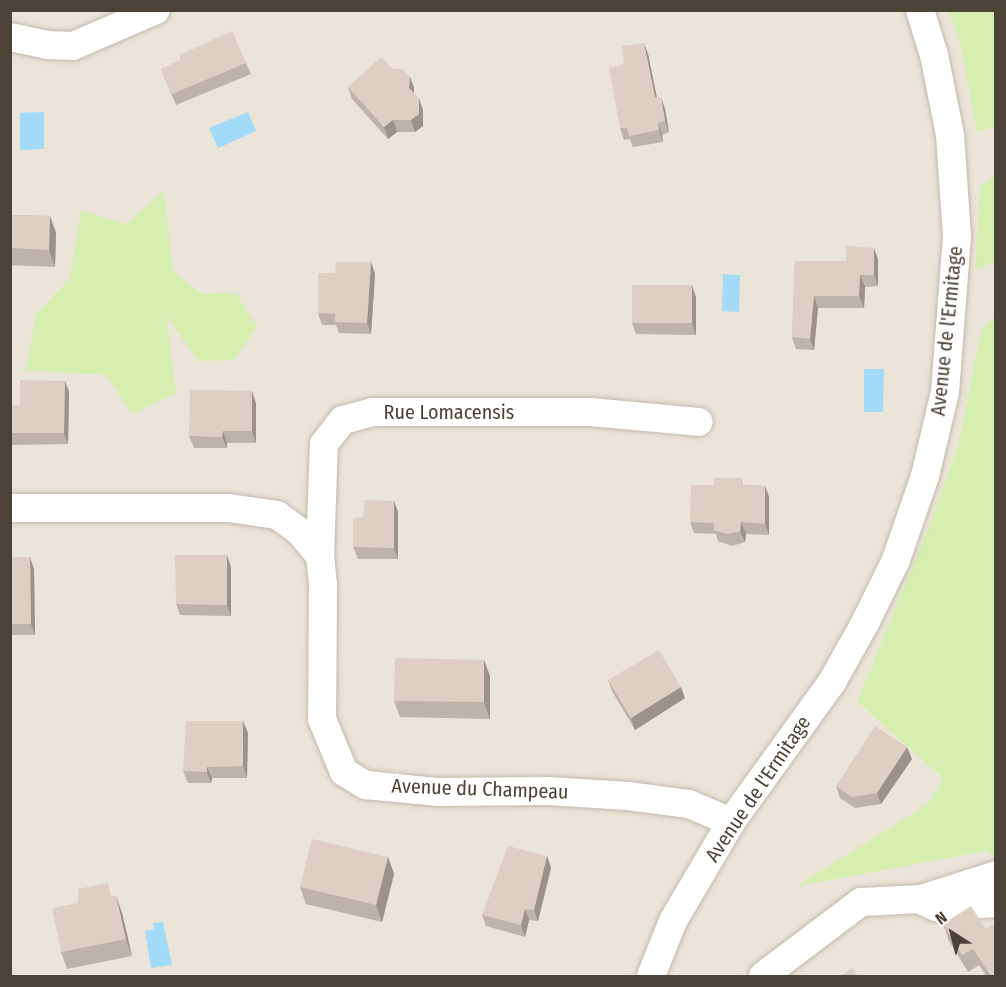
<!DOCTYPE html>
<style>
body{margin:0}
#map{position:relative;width:1006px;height:987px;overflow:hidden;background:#f7f2eb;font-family:"Fira Sans Condensed",sans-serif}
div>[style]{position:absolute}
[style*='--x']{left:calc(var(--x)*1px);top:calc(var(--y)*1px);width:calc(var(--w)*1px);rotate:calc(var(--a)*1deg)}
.residential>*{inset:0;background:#ebe4d8}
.green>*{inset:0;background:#d6eeb0}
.water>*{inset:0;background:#a2daf8}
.roads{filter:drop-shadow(0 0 2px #c3baac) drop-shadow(0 0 2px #c3baac)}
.minor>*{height:28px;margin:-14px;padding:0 14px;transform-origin:14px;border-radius:14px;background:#fff}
.wall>*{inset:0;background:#beb3a7}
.shaded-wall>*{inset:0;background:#9b9288}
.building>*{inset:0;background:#ddd0c2}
span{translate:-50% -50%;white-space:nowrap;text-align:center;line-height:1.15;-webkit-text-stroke:4.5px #fff;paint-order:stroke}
.street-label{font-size:20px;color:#4c4337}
.frame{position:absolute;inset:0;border:12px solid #4c4337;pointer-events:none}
.north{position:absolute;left:922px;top:903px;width:60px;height:60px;-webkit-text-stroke:4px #fff;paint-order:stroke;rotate:324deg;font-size:16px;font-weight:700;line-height:24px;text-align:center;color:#4c4337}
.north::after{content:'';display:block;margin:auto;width:21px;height:27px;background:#4c4337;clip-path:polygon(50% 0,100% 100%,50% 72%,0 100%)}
</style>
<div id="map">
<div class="residential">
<div style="clip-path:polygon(10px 11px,948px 11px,959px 37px,978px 132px,995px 127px,995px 176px,980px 187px,975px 270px,995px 261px,995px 315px,981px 331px,958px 445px,930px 523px,857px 702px,943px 778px,928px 804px,799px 885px,987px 851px,995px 858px,995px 976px,11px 976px)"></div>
</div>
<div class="green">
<div style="clip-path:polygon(948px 11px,995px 11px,995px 127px,977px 132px,959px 37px)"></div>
<div style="clip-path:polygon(995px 176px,995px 261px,975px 271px,980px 186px)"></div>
<div style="clip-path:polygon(164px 191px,173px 272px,202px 294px,236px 293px,257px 327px,234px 360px,198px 361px,166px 315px,176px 393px,132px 414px,106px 375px,26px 370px,36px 315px,70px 278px,81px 210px,126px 224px)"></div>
<div style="clip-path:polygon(995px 315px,995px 858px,987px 851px,797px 886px,928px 804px,943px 778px,857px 702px,930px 523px,958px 445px,981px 331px)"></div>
</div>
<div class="water">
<div style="clip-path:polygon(44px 112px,44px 149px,20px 150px,20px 113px)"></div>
<div style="clip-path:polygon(248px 112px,256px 131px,218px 148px,209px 128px)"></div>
<div style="clip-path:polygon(723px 274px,740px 275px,739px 312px,722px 311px)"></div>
<div style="clip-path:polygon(864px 369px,884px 369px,883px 412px,864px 412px)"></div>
<div style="clip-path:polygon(163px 922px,172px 965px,151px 968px,145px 931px,154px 929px,153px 923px)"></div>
</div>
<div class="roads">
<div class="minor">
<div style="--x:10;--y:37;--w:38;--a:12"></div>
<div style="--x:47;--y:45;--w:26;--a:2"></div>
<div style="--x:73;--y:46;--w:90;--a:-23.4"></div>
<div style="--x:10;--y:508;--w:219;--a:0"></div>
<div style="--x:229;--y:508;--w:49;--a:8.3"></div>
<div style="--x:277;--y:515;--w:27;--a:36"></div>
<div style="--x:299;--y:531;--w:33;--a:50"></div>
<div style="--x:320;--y:556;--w:29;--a:84"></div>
<div style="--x:323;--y:585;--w:134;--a:90.4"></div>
<div style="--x:322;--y:719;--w:57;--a:67.5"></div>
<div style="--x:344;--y:772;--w:26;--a:31"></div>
<div style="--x:366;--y:785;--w:71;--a:5.6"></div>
<div style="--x:437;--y:792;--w:111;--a:-0.5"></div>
<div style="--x:548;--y:791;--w:80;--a:3.6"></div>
<div style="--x:628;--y:796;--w:62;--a:7.5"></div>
<div style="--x:689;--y:804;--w:46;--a:23.2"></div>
<div style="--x:320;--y:556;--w:112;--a:-88"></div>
<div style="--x:324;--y:444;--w:31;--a:-52"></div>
<div style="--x:343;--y:420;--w:31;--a:-15"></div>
<div style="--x:373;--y:412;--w:217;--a:0"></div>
<div style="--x:590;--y:412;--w:109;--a:5.2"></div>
<div style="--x:925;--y:902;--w:12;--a:24"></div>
<div style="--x:936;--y:907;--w:60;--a:-3.8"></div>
<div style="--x:651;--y:976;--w:59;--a:-68.2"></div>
<div style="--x:673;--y:921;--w:115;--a:-59.6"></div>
<div style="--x:731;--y:822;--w:173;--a:-54.2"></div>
<div style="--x:832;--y:682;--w:68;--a:-60.8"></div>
<div style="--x:865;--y:623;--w:70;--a:-63.8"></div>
<div style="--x:896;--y:560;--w:89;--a:-71"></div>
<div style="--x:925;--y:476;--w:86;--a:-76.6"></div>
<div style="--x:945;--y:392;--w:155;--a:-85.6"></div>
<div style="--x:957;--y:237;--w:102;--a:-93.9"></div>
<div style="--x:950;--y:135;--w:82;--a:-101.3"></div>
<div style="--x:934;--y:55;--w:47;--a:-107.3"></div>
<div style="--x:763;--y:976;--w:123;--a:-37.1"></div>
<div style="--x:861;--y:902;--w:60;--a:-2.9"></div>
<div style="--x:921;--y:899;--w:79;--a:-17.7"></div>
</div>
</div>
<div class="wall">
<div style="clip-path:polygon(644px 43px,648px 54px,657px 97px,665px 109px,669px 132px,662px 135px,663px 142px,633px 147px,630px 139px,624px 140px,620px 128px,624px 64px)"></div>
<div style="clip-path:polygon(246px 63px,251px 74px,176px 105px,161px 69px)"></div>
<div style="clip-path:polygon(393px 69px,410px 77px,414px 88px,414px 93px,423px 110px,423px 126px,415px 132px,397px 132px,388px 139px,352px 99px,348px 87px)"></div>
<div style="clip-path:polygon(10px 215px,50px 216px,56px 233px,55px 267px,10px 265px)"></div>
<div style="clip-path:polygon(878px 259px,878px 286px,865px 287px,864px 308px,818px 308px,814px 350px,796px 349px,792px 337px,795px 261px,846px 261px)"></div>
<div style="clip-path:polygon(371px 262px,375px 274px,371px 334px,339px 333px,336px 325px,322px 325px,318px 313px,335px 273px)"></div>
<div style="clip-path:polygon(696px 297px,696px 335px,636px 334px,632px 323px)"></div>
<div style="clip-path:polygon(65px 381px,69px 392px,68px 444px,10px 445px,10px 405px,20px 405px)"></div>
<div style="clip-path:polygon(256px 403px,256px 443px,227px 443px,227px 448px,194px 448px,189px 436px)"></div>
<div style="clip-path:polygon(741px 478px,743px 485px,765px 486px,769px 497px,769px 535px,746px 534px,745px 542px,732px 546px,718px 541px,716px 534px,694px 533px,690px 522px,714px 485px)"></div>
<div style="clip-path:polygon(398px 512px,398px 559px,358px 559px,353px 547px,363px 517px)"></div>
<div style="clip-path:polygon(10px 557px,34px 569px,35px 635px,10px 635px)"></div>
<div style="clip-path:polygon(231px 567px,231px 616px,180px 615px,176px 604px)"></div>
<div style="clip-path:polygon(484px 660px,490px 676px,490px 719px,400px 717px,394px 701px)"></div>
<div style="clip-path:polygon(608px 680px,685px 698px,635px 730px,612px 691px)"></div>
<div style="clip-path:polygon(248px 733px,247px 778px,212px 778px,211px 783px,188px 783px,183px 771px)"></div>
<div style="clip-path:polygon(912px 759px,881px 804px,855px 808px,840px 798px,836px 786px)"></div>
<div style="clip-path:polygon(547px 856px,551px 868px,538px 921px,529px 920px,525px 937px,486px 926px,482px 915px)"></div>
<div style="clip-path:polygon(388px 857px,394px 874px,382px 922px,306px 904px,300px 887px)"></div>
<div style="clip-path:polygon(113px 896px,116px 896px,122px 913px,132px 956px,67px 969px,61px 952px)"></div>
<div style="clip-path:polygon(996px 923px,996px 976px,986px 976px,979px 965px,968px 972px,949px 941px,943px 924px,986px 929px)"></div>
</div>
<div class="shaded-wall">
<div style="clip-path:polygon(644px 43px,648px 54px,659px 109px,655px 97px)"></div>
<div style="clip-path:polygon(410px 77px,414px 88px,414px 99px,409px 88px)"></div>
<div style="clip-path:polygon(661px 97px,665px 109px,669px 132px,665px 121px)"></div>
<div style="clip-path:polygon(419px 98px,423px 110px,423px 126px,415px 132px,411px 120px)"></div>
<div style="clip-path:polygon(393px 120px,397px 132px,388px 139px,384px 127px)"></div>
<div style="clip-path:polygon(658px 123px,662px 135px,663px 142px,659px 130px)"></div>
<div style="clip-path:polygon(50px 216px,56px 233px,55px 267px,49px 250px)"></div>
<div style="clip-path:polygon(874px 248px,878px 259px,878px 286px,874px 275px)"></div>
<div style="clip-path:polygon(371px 262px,375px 274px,371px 334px,367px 323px)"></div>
<div style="clip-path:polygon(860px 275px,865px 287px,864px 308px,859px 296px)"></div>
<div style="clip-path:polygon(692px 285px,696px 297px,696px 335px,692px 323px)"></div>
<div style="clip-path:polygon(814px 296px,818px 308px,814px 350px,810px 339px)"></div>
<div style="clip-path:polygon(65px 381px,69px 392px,68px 444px,64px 433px)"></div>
<div style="clip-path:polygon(252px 391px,256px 403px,256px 443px,252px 431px)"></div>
<div style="clip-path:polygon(223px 431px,227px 443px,227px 448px,222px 437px)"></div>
<div style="clip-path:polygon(765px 486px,769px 497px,769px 535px,765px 524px)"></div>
<div style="clip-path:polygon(394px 501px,398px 512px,398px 559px,394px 548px)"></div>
<div style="clip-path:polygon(741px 522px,746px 534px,745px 542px,740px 531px)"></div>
<div style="clip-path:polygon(227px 555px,231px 567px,231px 616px,227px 605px)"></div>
<div style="clip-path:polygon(30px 557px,34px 569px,35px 635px,31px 624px)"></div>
<div style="clip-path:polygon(484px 660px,490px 676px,490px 719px,484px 702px)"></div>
<div style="clip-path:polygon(681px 687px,685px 698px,635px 730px,631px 718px)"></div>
<div style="clip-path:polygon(243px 721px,248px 733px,247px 778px,243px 766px)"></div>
<div style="clip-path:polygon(907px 747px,912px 759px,881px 804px,877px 793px)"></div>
<div style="clip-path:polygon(207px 767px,212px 778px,211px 783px,207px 772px)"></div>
<div style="clip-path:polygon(547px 856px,551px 868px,538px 921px,534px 910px)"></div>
<div style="clip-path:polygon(388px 857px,394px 874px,382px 922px,376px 905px)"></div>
<div style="clip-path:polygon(116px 896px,122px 913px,132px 956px,126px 939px)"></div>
<div style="clip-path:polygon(525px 909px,529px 920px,525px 937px,521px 925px)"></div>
</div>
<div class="building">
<div style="clip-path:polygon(232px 31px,246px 63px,172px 94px,161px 69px,180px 60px,180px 55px)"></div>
<div style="clip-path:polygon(644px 43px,655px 97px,661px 97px,665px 121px,658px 123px,659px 130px,629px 136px,627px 128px,620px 128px,609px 68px,624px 64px,622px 46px)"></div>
<div style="clip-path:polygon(381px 57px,393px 69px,403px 69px,410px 77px,409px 88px,419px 98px,419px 114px,411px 120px,393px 120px,384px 127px,348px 87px)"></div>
<div style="clip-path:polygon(10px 215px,50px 216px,49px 250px,10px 248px)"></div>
<div style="clip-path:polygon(846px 246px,874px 248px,874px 275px,860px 275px,859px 296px,814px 296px,810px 339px,792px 337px,795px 261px,846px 261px)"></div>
<div style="clip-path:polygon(336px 262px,371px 262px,367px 323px,335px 322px,335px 314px,318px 313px,318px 273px,335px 273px)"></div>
<div style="clip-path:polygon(632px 285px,692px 285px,692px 323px,632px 323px)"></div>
<div style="clip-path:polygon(20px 380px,65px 381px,64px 433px,10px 433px,10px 405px,20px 405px)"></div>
<div style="clip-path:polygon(190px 390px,252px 391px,252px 431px,223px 431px,222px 437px,189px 436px)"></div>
<div style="clip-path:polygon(714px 478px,741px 478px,742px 485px,765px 486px,765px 524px,741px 522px,740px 531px,727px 534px,714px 530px,714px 523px,690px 522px,691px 485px,714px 485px)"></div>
<div style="clip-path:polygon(365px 500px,394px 501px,394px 548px,353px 547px,353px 518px,363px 517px)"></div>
<div style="clip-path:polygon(175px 555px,227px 555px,227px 605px,176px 604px)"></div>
<div style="clip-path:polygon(10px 557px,30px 557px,31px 624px,10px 624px)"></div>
<div style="clip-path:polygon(659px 650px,681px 687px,631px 718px,608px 680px)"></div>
<div style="clip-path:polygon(395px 658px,484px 660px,484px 702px,394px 701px)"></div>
<div style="clip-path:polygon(186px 721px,243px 721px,243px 766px,207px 767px,207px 772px,183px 771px)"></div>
<div style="clip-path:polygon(875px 726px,907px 747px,877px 793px,851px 797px,836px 786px)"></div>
<div style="clip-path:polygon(312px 839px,388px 857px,376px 905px,300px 887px)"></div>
<div style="clip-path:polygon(508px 846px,547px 856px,534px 910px,525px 909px,521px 925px,482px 915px)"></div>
<div style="clip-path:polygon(108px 883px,111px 896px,116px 896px,126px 939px,61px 952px,52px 908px,78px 903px,78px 889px)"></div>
<div style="clip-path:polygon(971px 906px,986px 929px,996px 923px,996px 976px,991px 976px,973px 949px,962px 955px,943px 924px)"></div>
<div style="clip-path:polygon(852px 968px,858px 976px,841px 976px)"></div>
</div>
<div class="street-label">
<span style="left:947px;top:331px;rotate:-84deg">Avenue de l'Ermitage</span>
<span style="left:449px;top:412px">Rue Lomacensis</span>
<span style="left:480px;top:789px;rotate:2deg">Avenue du Champeau</span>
<span style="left:758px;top:789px;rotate:-56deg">Avenue de l'Ermitage</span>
</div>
<div class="frame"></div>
<div class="north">N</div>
</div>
